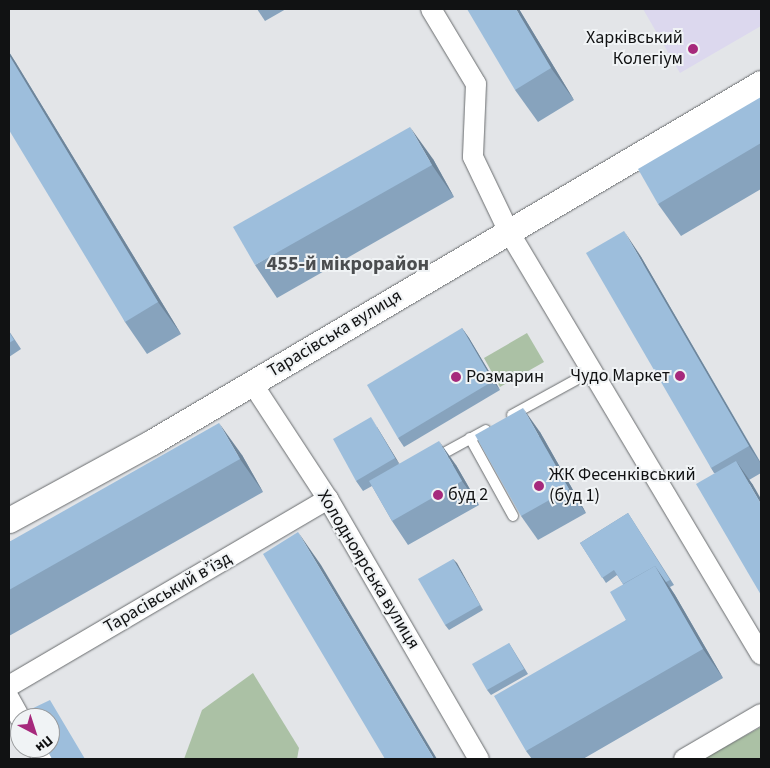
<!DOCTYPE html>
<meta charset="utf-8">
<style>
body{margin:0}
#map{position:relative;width:770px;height:768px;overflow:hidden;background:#e3e5e8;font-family:"Source Sans 3",sans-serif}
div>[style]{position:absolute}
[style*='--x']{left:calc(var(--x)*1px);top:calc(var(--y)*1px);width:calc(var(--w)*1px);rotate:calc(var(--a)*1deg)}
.education>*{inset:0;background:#dcd8ee}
.green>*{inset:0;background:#abc1a5}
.roads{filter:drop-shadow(0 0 1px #696c6e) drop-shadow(0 0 1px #696c6e)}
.service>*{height:10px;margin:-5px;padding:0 5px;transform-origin:5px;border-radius:5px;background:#fff}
.minor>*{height:20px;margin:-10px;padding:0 10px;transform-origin:10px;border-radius:10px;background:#fff}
.tertiary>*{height:25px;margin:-12.5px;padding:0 12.5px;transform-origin:12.5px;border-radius:12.5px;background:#fff}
.wall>*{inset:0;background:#87a3bd}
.shaded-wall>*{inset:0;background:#6e859a}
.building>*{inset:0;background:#9dbedc}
.dots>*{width:14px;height:14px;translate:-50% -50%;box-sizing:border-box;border:2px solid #f0f3f5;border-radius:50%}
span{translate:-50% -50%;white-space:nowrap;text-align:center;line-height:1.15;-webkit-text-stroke:4px #f0f3f5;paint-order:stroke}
.poi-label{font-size:18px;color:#111213}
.right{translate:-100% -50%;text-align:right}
.left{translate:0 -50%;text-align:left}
.street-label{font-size:18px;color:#111213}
.quarter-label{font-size:20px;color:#4b4d4f;font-weight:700}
.frame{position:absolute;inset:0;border:10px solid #111213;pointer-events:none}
.north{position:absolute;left:10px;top:708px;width:50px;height:50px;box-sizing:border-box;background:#f0f3f5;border:1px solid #97999b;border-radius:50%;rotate:140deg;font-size:14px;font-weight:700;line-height:20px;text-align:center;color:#111213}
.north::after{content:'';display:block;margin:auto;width:18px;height:22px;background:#a6297c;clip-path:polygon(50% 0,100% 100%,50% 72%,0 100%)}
</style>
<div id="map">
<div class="education">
<div style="clip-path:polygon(643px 9px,761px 9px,761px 26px,680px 73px)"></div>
</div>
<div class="green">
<div style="clip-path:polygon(527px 333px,544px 362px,500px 387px,484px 358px)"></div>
<div style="clip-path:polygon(253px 673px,299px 748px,297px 759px,184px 759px,202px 710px)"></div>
<div style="clip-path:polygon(761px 727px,761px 759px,703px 759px)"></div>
</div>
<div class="roads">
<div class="service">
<div style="--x:512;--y:415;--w:91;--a:-28.8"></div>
<div style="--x:470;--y:438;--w:89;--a:61.1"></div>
<div style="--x:435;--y:458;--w:58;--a:-28.8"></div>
</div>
<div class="minor">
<div style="--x:431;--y:9;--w:87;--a:59"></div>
<div style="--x:476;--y:84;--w:73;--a:92.4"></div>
<div style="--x:473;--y:157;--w:83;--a:64.4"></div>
<div style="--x:509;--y:232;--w:492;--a:59.2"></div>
<div style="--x:252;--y:383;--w:139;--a:56.8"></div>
<div style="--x:328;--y:499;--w:301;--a:59.9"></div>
<div style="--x:9;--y:686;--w:370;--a:-30.4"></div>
<div style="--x:9;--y:698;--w:23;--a:61"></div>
<div style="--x:37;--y:748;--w:13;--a:61"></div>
<div style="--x:684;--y:759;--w:89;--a:-30.3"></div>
</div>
<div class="tertiary">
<div style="--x:9;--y:520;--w:163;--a:-28.6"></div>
<div style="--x:152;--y:442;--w:707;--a:-30.52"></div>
</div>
</div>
<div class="wall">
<div style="clip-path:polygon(257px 9px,286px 9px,265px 21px)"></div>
<div style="clip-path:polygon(519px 9px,574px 100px,538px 122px,515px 90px)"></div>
<div style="clip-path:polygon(9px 52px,16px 63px,181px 334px,147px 354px,125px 322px,9px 55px)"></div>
<div style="clip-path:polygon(761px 97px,761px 189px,681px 236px,658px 204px)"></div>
<div style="clip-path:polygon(433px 159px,454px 197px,277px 298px,255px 265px)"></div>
<div style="clip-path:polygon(640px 255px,761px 463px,761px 473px,749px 480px,753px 485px,714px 473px,711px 468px)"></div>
<div style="clip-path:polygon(462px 328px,469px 338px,500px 390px,404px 447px,398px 438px)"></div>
<div style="clip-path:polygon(9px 331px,21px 349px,9px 357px)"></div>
<div style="clip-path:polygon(377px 427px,399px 464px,456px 465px,479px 505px,408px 545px,392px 521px,372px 486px,363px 491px,356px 481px)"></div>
<div style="clip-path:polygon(540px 432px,586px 513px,538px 540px,521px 516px)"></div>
<div style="clip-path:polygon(242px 455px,263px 492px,9px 636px,9px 542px)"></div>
<div style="clip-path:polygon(628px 513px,674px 585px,670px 587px,675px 595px,723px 678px,583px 759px,532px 759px,526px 751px,626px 620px,623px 584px,617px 575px,606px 583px,580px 543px)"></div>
<div style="clip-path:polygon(453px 559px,483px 610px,449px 630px,445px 625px)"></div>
<div style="clip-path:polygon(509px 643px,528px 674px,491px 695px,487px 690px)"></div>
</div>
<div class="shaded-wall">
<div style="clip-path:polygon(516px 9px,519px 9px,574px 100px,551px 68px)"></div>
<div style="clip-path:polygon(9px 52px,16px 63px,181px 334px,158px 302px,9px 55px)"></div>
<div style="clip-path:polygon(410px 127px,433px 159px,454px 197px,432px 165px)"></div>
<div style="clip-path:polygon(624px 231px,640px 255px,761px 464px,749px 446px)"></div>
<div style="clip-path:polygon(462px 328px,469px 338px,500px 390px,493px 381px)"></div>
<div style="clip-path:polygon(523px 408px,540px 432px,586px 513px,569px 489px)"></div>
<div style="clip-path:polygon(371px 417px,377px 427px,402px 468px,395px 458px)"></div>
<div style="clip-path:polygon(219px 423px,242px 455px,263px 492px,240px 459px)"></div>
<div style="clip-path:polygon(439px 441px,456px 465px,479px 505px,462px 481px)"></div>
<div style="clip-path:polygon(736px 461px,753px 485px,761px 499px,761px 504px)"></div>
<div style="clip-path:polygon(298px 532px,321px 565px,437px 759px,434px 759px)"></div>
<div style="clip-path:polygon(453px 559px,457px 563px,483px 610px,480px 605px)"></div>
<div style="clip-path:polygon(655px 566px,675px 595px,723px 678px,703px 649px)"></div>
</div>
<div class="building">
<div style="clip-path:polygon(467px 9px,516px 9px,551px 68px,515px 90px)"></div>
<div style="clip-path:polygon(9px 55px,158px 302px,125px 322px,9px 130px)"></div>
<div style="clip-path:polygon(761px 97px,761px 143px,658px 204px,638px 169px)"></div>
<div style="clip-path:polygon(410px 127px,432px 165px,255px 265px,233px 227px)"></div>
<div style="clip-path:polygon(624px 231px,749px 446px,711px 468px,586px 253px)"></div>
<div style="clip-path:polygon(462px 328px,493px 381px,398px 438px,367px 385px)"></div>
<div style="clip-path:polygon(9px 332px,14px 340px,9px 343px)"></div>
<div style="clip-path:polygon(523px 408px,569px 489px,521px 516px,475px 435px)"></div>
<div style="clip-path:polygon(371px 417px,395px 458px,356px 481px,333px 439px)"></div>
<div style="clip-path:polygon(219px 423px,240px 459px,9px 590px,9px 542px)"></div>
<div style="clip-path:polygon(439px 441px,462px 481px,392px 521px,369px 481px)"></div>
<div style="clip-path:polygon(736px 461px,761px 504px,761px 595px,696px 484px)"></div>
<div style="clip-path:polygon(628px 513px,670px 580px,666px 582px,655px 566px,623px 584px,614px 570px,602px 578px,580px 543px)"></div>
<div style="clip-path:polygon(298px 532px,434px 759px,385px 759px,263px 554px)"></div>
<div style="clip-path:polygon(453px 559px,480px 605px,445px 625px,418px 579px)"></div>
<div style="clip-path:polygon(655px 566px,703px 649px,526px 751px,494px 696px,626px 620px,610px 592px)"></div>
<div style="clip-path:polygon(509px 643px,524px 669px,487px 690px,472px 664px)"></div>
<div style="clip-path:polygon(50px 700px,85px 759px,52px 759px,46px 748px,50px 748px,50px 718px,29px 718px,25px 712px)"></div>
</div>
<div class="dots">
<div style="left:693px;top:49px;background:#a6297c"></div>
<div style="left:680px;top:376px;background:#a6297c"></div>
<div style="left:456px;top:377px;background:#a6297c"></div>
<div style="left:539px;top:486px;background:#a6297c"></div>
<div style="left:438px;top:495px;background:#a6297c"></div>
</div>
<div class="poi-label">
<span class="right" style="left:683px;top:49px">Харківський<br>Колегіум</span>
<span class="right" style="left:670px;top:376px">Чудо Маркет</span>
<span class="left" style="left:466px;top:377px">Розмарин</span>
<span class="left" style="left:549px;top:486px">ЖК Фесенківський<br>(буд 1)</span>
<span class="left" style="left:448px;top:495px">буд 2</span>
</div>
<div class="street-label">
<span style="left:335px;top:334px;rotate:-31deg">Тарасівська вулиця</span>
<span style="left:368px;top:570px;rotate:59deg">Холодноярська вулиця</span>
<span style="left:168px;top:593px;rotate:-30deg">Тарасівський в’їзд</span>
</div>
<div class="quarter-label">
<span style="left:348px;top:264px">455-й мікрорайон</span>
</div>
<div class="frame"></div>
<div class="north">Пн</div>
</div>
